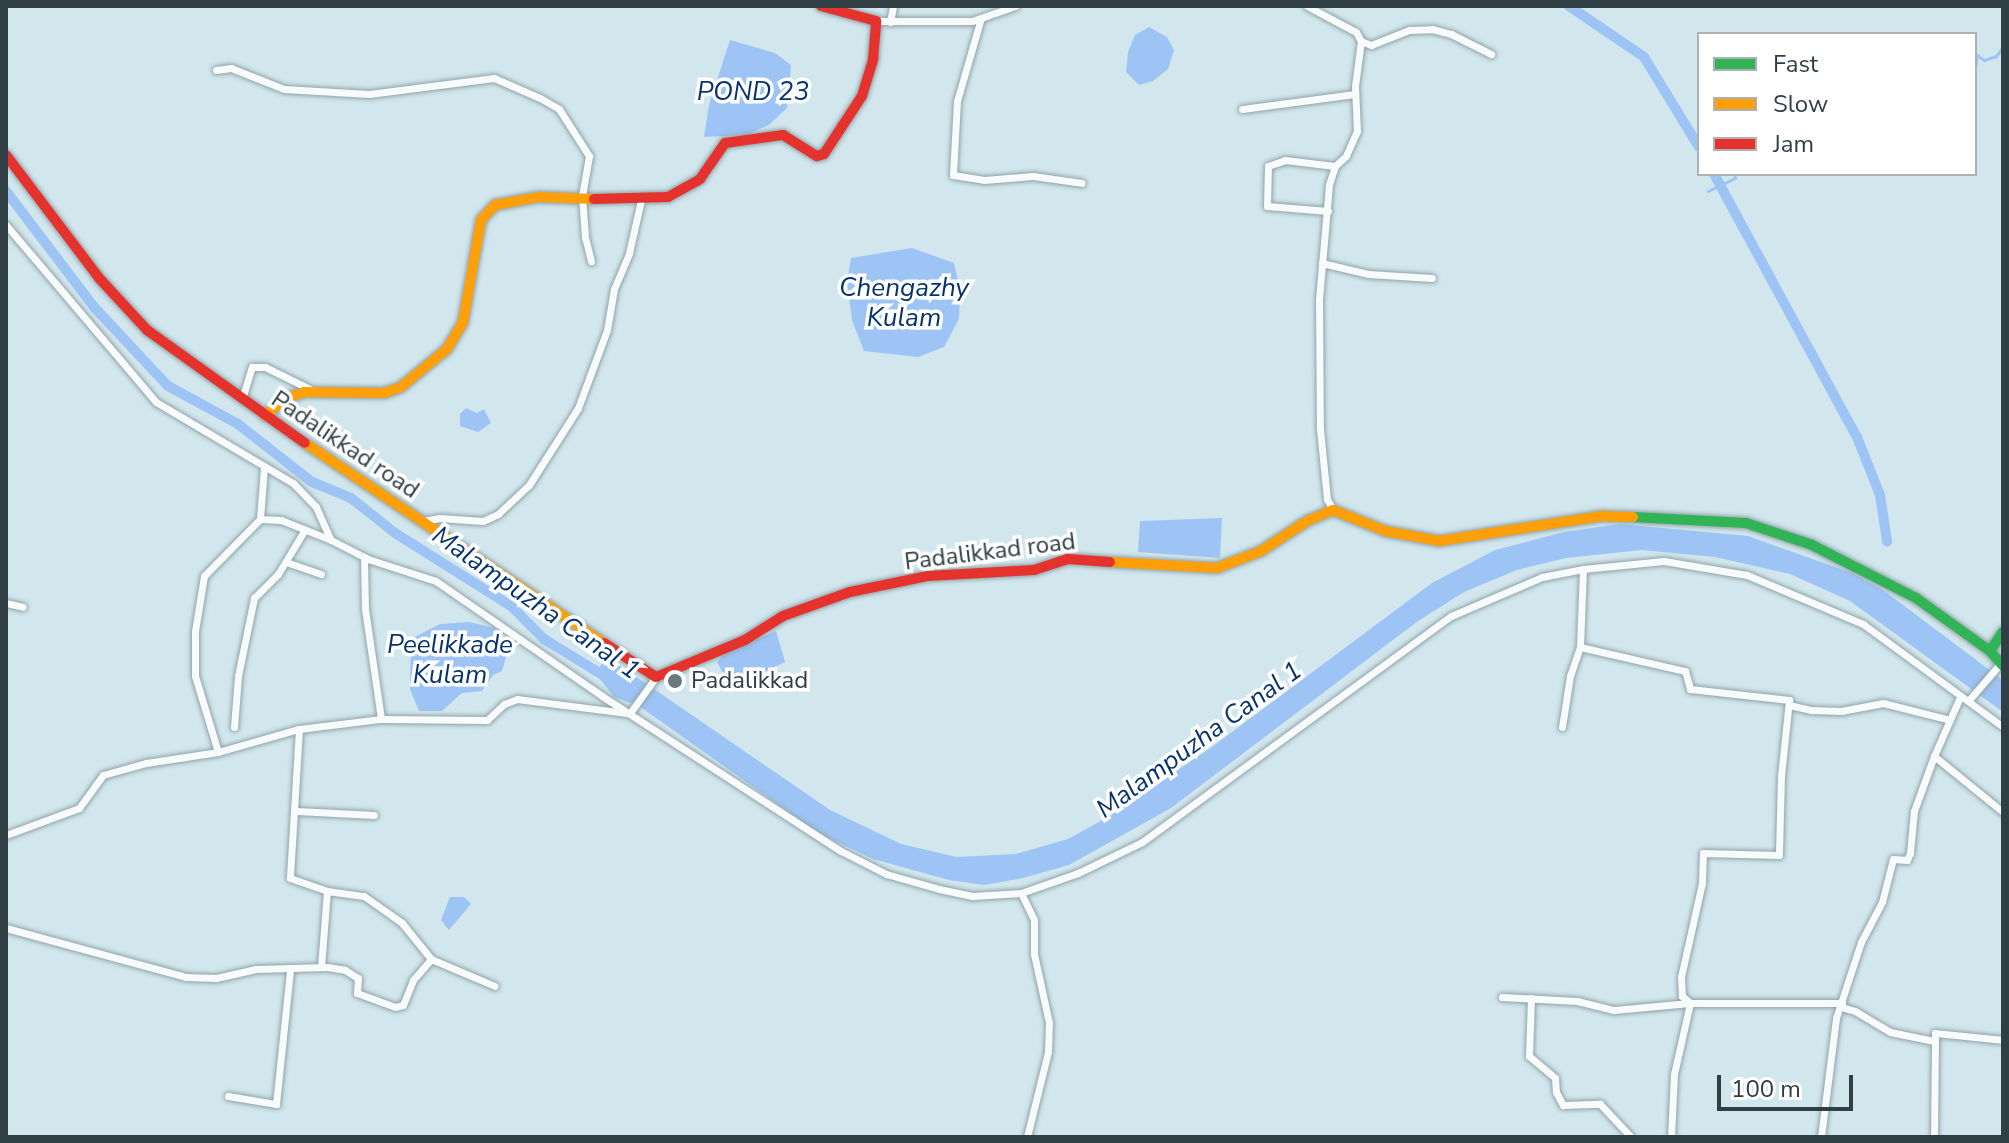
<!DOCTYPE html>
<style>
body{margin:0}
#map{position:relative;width:2009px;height:1143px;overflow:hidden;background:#d1e7ed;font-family:"Nunito Sans",sans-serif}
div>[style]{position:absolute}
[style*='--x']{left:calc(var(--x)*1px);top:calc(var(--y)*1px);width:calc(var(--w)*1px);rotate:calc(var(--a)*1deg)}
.water>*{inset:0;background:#9dc4f4}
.stream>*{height:3px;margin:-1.5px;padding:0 1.5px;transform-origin:1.5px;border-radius:1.5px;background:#9dc4f4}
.canal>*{height:10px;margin:-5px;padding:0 5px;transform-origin:5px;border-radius:5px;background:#9dc4f4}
.roads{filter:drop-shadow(0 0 2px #92a3a8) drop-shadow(0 0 2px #92a3a8)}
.street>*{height:7px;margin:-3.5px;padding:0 3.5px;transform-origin:3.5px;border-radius:3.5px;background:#f8fbfc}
.fast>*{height:10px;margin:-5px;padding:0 5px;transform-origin:5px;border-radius:5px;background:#30b455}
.slow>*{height:10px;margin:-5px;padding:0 5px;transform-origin:5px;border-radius:5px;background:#ff9f0a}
.jam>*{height:10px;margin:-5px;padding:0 5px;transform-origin:5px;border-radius:5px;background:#e5322d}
.dots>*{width:22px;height:22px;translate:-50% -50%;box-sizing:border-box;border:4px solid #fff;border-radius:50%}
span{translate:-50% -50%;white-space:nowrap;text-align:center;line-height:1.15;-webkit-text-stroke:7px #fff;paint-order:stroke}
.street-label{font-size:24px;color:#2f3f44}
.poi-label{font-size:24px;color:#2f3f44}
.left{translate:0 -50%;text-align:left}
.water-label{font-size:26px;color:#07336d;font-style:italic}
.frame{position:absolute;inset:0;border:8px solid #2f3f44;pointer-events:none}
.legend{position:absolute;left:1697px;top:32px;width:280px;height:144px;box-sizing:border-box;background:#fff;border:2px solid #acb2b4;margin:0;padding:10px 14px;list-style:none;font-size:24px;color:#2f3f44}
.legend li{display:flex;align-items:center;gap:16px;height:40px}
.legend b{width:40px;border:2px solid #acb2b4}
.scale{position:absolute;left:1717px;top:1075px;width:136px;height:36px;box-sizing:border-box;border:4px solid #2f3f44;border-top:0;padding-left:10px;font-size:24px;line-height:28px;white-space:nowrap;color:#2f3f44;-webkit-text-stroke:6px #fff;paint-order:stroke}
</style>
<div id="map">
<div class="water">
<div style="clip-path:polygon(1149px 27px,1167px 37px,1174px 50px,1168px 69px,1153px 81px,1139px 85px,1126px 72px,1128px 52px,1135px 35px)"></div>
<div style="clip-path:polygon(730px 40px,775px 53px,791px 65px,787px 108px,769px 125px,746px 135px,704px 137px,709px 105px)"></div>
<div style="clip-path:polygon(912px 248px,954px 263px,960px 289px,959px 319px,944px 347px,918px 357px,864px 351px,852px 320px,847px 281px,851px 258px)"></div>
<div style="clip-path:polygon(466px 408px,477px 413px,484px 409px,491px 423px,478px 432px,460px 426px,460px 414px)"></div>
<div style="clip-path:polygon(1222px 518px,1220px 558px,1138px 552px,1140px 521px)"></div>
<div style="clip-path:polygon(1620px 524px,1748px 536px,1852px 573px,1883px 590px,2003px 680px,2003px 712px,1850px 601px,1790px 574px,1715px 557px,1642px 550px,1566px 558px,1517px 570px,1464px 592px,1418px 621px,1171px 808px,1069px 865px,1023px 878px,984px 885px,949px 880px,873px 859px,820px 834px,639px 706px,614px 697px,596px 674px,606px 656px,830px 810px,901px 844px,957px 857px,1016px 854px,1068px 839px,1108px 817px,1212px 747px,1432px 583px,1495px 550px,1564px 532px)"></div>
<div style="clip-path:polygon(469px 622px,495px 628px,507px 654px,502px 671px,493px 675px,482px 691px,462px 693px,442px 711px,419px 711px,410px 689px,411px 639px,440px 624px)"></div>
<div style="clip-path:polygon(776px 631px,785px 662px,756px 676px,725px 677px,717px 662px,726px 652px)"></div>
<div style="clip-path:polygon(450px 897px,464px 897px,471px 904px,449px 930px,441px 920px)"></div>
</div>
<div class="stream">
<div style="--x:1975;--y:67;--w:12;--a:-81"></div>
<div style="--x:1977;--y:55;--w:9;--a:36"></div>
<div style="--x:1984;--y:60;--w:13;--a:-18"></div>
<div style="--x:1996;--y:56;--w:11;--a:-52"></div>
<div style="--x:1708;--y:191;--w:30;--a:-26"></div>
<div style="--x:1735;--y:178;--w:4;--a:-104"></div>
</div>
<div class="canal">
<div style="--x:1569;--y:6;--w:91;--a:34.2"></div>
<div style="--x:1644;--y:57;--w:105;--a:58.6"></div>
<div style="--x:1714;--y:174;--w:299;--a:61.5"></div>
<div style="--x:1857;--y:437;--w:62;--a:68.4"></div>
<div style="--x:1880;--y:495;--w:47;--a:81.3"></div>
<div style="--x:6;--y:191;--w:146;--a:52.8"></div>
<div style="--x:94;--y:307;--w:108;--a:46.9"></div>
<div style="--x:168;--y:386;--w:80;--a:28.5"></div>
<div style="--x:238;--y:424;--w:94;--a:38.1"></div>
<div style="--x:312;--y:482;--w:42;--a:22.3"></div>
<div style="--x:351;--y:498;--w:56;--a:38.5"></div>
<div style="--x:395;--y:533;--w:137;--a:32.2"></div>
<div style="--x:511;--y:606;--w:47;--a:45"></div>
<div style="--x:544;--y:639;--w:76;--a:31.6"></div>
</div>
<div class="roads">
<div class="street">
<div style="--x:1307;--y:6;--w:55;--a:28"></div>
<div style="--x:1356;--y:32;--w:10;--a:61"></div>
<div style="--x:1361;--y:41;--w:45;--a:97.6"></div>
<div style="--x:1355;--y:86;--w:45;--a:87.5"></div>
<div style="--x:1357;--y:131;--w:27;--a:114"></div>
<div style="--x:1346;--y:156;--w:15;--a:138"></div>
<div style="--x:1335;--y:166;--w:20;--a:108"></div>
<div style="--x:1329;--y:185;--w:114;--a:95"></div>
<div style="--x:1319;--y:299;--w:130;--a:89.6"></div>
<div style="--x:1320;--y:429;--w:70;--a:84.3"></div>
<div style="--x:1327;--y:499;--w:13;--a:61"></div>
<div style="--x:981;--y:18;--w:86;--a:106.1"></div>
<div style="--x:957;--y:101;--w:74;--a:93.1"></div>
<div style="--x:953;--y:175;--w:31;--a:9"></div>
<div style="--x:984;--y:180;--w:49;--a:-4.7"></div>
<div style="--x:1033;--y:176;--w:49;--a:8.1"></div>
<div style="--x:876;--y:21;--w:96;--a:0"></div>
<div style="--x:972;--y:21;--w:46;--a:-19.2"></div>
<div style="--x:890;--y:22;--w:16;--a:-79"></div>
<div style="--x:1361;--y:41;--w:11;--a:22"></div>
<div style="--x:1371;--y:45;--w:41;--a:-21.5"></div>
<div style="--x:1409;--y:30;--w:23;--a:-2"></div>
<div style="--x:1432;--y:29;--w:20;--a:15"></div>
<div style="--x:1451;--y:34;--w:45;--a:26.6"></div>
<div style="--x:216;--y:70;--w:15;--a:-8"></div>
<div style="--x:231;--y:68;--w:57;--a:21.6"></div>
<div style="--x:284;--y:89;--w:85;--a:3.4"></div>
<div style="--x:369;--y:94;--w:126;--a:-7.3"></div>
<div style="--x:494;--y:78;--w:50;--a:23.5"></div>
<div style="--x:540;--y:98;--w:22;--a:30"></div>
<div style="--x:559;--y:109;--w:56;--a:57.4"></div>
<div style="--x:589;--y:156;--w:41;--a:99.9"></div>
<div style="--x:582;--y:196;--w:41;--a:85.8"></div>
<div style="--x:585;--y:237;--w:25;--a:76"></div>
<div style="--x:1242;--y:109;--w:114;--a:-7.6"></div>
<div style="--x:1328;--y:211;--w:61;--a:-175.3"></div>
<div style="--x:1267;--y:206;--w:40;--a:-88.6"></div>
<div style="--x:1268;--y:166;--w:18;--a:-19"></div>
<div style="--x:1285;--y:160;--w:50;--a:6.8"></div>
<div style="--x:6;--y:225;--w:232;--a:49.7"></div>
<div style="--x:156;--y:402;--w:159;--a:30.6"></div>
<div style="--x:293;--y:483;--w:33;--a:46"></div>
<div style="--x:316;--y:507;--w:36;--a:66"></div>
<div style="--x:331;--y:540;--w:42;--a:27.2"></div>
<div style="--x:368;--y:559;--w:71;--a:17.9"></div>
<div style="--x:436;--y:581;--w:202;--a:34.7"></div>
<div style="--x:602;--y:696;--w:285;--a:33"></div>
<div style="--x:841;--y:851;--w:51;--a:27.1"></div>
<div style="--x:886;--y:874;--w:55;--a:15.8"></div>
<div style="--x:939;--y:889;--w:35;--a:12"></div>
<div style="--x:973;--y:896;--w:48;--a:-3.6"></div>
<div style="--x:1021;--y:893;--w:60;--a:-19.3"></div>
<div style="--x:1078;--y:873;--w:71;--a:-25.8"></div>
<div style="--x:1142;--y:842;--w:383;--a:-36.2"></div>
<div style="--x:1451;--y:616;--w:99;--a:-23.2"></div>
<div style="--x:1542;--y:577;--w:42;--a:-11"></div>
<div style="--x:1583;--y:569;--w:81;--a:-5.6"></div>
<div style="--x:1664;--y:561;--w:84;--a:9.6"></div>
<div style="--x:1747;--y:575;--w:126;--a:22.9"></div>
<div style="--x:1863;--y:624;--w:174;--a:36.3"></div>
<div style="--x:1322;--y:263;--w:47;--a:13.4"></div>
<div style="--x:1368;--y:274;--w:64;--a:3.6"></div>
<div style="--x:242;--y:399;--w:34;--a:-73"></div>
<div style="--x:252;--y:367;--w:13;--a:0"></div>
<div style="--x:265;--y:367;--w:52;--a:26.1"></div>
<div style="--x:260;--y:519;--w:52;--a:-85.6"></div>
<div style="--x:423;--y:521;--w:17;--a:-10"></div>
<div style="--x:440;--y:518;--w:43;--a:4"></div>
<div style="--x:483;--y:521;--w:17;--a:-25"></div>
<div style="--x:498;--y:514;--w:42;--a:-43.1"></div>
<div style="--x:529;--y:485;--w:91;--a:-57.5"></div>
<div style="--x:578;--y:408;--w:83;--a:-69.6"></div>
<div style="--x:607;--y:330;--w:42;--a:-80.3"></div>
<div style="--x:614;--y:289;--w:39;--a:-67"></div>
<div style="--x:629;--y:253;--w:54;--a:-77.2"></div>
<div style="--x:364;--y:557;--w:52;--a:88.9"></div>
<div style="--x:365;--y:609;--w:111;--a:81.7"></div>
<div style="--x:286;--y:562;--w:37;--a:19"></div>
<div style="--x:6;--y:603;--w:17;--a:13"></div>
<div style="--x:1580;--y:647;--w:108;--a:12.9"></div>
<div style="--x:1685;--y:671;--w:19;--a:74"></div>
<div style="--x:1690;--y:689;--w:100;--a:6.3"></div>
<div style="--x:1789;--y:700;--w:76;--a:96"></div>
<div style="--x:1781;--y:776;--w:79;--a:91.5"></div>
<div style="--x:1779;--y:855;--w:76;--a:-178.5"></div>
<div style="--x:1703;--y:853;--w:30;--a:92"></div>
<div style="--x:1702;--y:883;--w:96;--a:102.6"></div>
<div style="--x:1681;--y:977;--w:19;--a:87"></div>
<div style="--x:1682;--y:996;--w:11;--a:41"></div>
<div style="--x:1690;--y:1003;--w:73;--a:102.7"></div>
<div style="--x:1674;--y:1074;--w:63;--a:92.7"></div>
<div style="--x:1960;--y:697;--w:64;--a:113.8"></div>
<div style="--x:1934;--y:756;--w:89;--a:39.1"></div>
<div style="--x:1969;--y:700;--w:48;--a:-49.3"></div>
<div style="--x:1789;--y:705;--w:23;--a:13"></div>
<div style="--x:1811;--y:710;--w:30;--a:2"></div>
<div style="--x:1841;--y:711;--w:43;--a:-10.8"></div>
<div style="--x:1883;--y:703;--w:69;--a:14.2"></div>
<div style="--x:630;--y:713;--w:44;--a:-54.2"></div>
<div style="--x:234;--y:727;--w:51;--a:-85.5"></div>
<div style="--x:238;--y:676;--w:80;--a:-78.4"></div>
<div style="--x:254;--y:598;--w:34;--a:-45"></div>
<div style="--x:278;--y:574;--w:50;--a:-58.8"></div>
<div style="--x:1562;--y:727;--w:52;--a:-81.1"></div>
<div style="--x:1570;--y:676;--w:31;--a:-71"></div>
<div style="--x:1580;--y:647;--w:78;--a:-87.8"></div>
<div style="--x:299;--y:729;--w:149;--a:93.5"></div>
<div style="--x:290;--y:878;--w:39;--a:19"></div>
<div style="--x:327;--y:891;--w:37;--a:8"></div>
<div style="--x:364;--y:896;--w:47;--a:35.4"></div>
<div style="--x:402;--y:923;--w:46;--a:51.1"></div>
<div style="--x:431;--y:959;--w:69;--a:22.9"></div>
<div style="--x:218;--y:752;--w:79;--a:-106.8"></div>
<div style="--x:195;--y:676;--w:45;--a:-90"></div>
<div style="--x:195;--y:631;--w:56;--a:-80.7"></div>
<div style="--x:204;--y:576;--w:80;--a:-45.5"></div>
<div style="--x:260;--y:519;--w:21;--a:3"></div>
<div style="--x:281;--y:520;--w:54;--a:21.8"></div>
<div style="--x:297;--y:811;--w:77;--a:3"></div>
<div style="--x:6;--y:835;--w:78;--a:-20.3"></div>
<div style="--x:79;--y:808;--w:41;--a:-54"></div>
<div style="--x:103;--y:775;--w:45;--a:-15.6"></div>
<div style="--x:146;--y:763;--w:73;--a:-8.7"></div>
<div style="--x:218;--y:752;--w:84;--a:-15.9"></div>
<div style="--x:299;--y:729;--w:83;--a:-7"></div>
<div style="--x:381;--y:719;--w:106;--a:0.5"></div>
<div style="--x:487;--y:720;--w:23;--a:-43"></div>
<div style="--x:504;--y:704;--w:14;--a:-21"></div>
<div style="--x:517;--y:699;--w:111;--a:7.3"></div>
<div style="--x:1021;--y:893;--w:30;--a:64"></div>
<div style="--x:1034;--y:920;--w:34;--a:90"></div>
<div style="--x:1034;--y:954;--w:71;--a:77.7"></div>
<div style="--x:1049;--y:1023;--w:29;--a:92"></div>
<div style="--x:1048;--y:1052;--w:88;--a:103.9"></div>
<div style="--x:6;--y:928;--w:187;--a:15.2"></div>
<div style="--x:186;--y:977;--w:30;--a:2"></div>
<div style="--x:216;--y:978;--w:41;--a:-12.7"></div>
<div style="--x:256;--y:969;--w:71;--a:-1.6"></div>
<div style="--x:327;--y:967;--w:18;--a:9"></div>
<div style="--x:345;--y:970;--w:15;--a:32"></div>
<div style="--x:358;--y:978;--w:15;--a:94"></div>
<div style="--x:357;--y:993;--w:40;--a:20.2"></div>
<div style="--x:395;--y:1007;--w:8;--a:-14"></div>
<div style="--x:403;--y:1005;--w:27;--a:-68"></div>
<div style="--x:413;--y:980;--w:28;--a:-49"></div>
<div style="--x:321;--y:967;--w:76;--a:-85.5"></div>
<div style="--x:1502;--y:997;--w:75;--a:3.1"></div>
<div style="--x:1577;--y:1001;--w:38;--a:14"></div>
<div style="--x:1614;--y:1010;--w:76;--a:-5.3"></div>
<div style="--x:1690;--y:1003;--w:152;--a:0"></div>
<div style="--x:1842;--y:1003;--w:4;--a:104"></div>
<div style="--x:1841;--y:1007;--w:15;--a:16"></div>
<div style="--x:1855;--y:1011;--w:41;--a:31"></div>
<div style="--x:1890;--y:1032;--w:45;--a:11.6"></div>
<div style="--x:1531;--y:998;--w:58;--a:92"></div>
<div style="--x:1529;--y:1056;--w:34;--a:40"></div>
<div style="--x:1555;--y:1078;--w:14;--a:86"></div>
<div style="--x:1556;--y:1092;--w:15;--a:62"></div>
<div style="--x:1563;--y:1105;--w:37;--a:-2"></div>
<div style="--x:1600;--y:1104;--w:45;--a:46.8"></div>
<div style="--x:228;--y:1096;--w:49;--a:9.5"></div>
<div style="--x:276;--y:1104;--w:134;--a:-84"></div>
<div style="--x:1821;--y:1137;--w:120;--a:-82.8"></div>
<div style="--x:1836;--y:1018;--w:80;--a:-71.8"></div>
<div style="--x:1861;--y:942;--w:45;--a:-62.3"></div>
<div style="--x:1882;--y:902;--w:44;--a:-75.7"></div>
<div style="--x:1893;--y:859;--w:14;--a:4"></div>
<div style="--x:1907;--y:860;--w:8;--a:-67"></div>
<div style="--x:1910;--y:853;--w:42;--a:-84.6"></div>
<div style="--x:1914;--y:811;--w:59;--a:-70"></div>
<div style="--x:1934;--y:1137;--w:104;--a:-89.4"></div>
<div style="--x:1935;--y:1033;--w:68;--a:5.9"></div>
</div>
<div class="fast">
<div style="--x:1633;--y:517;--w:113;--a:3"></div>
<div style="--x:1746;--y:523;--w:70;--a:18.4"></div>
<div style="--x:1812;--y:545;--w:117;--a:27"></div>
<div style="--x:1916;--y:598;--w:91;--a:35.6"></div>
<div style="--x:1990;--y:651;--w:20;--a:49"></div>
<div style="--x:1990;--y:651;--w:23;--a:-56"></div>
</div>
<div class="slow">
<div style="--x:265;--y:416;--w:25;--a:-42"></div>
<div style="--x:284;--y:399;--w:21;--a:-19"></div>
<div style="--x:304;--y:392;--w:80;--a:0.7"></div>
<div style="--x:384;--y:393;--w:18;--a:-19"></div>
<div style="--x:401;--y:387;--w:60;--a:-39.6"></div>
<div style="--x:447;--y:349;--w:31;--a:-59"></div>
<div style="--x:463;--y:322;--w:104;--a:-80"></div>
<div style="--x:481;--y:220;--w:21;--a:-47"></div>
<div style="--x:495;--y:205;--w:45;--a:-10.3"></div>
<div style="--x:539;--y:197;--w:55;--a:2.1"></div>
<div style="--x:305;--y:443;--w:360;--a:33.8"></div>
<div style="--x:1110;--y:562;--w:107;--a:3.2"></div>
<div style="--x:1217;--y:568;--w:47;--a:-21.1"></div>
<div style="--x:1261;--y:551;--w:55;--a:-33.1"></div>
<div style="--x:1307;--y:521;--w:28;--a:-23"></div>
<div style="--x:1333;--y:510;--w:56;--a:22"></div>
<div style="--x:1385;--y:531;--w:55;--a:10.5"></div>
<div style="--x:1439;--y:541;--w:165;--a:-8.7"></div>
<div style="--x:1602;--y:516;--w:31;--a:2"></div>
</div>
<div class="jam">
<div style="--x:6;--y:155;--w:154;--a:52.9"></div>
<div style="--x:99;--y:278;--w:71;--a:47.3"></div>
<div style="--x:147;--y:330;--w:194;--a:35.6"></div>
<div style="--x:594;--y:199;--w:74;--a:-1.5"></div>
<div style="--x:668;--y:197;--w:37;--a:-29"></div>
<div style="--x:700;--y:179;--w:44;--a:-55.2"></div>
<div style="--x:725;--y:143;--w:59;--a:-7.9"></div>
<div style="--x:783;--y:135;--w:40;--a:32"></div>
<div style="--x:817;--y:156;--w:7;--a:-16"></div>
<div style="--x:824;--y:154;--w:69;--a:-56.8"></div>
<div style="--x:862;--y:96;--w:39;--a:-73"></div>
<div style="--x:873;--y:59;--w:38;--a:-85"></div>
<div style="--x:876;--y:21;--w:57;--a:-164.7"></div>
<div style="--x:604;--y:643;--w:62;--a:33.2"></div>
<div style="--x:656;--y:677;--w:96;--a:-22.6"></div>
<div style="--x:745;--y:640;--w:45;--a:-32.3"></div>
<div style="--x:783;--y:616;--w:71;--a:-19.7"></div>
<div style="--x:850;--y:592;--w:80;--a:-11.6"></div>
<div style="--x:928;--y:576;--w:106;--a:-3.2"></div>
<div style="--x:1034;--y:570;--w:36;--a:-18"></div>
<div style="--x:1068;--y:559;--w:42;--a:4.1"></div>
</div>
</div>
<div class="dots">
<div style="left:675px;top:681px;background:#687a7f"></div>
</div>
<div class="street-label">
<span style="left:345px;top:445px;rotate:34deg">Padalikkad road</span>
<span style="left:990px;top:552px;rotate:-7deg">Padalikkad road</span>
</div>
<div class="poi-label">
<span class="left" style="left:691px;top:681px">Padalikkad</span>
</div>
<div class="water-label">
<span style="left:753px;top:92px">POND 23</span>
<span style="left:904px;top:303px">Chengazhy<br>Kulam</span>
<span style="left:536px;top:603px;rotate:35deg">Malampuzha Canal 1</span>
<span style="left:450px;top:660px">Peelikkade<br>Kulam</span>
<span style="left:1199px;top:740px;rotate:-36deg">Malampuzha Canal 1</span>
</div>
<div class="frame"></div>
<ul class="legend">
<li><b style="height:10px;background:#30b455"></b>Fast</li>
<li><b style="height:10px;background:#ff9f0a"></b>Slow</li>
<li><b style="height:10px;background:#e5322d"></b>Jam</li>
</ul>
<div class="scale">100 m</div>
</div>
